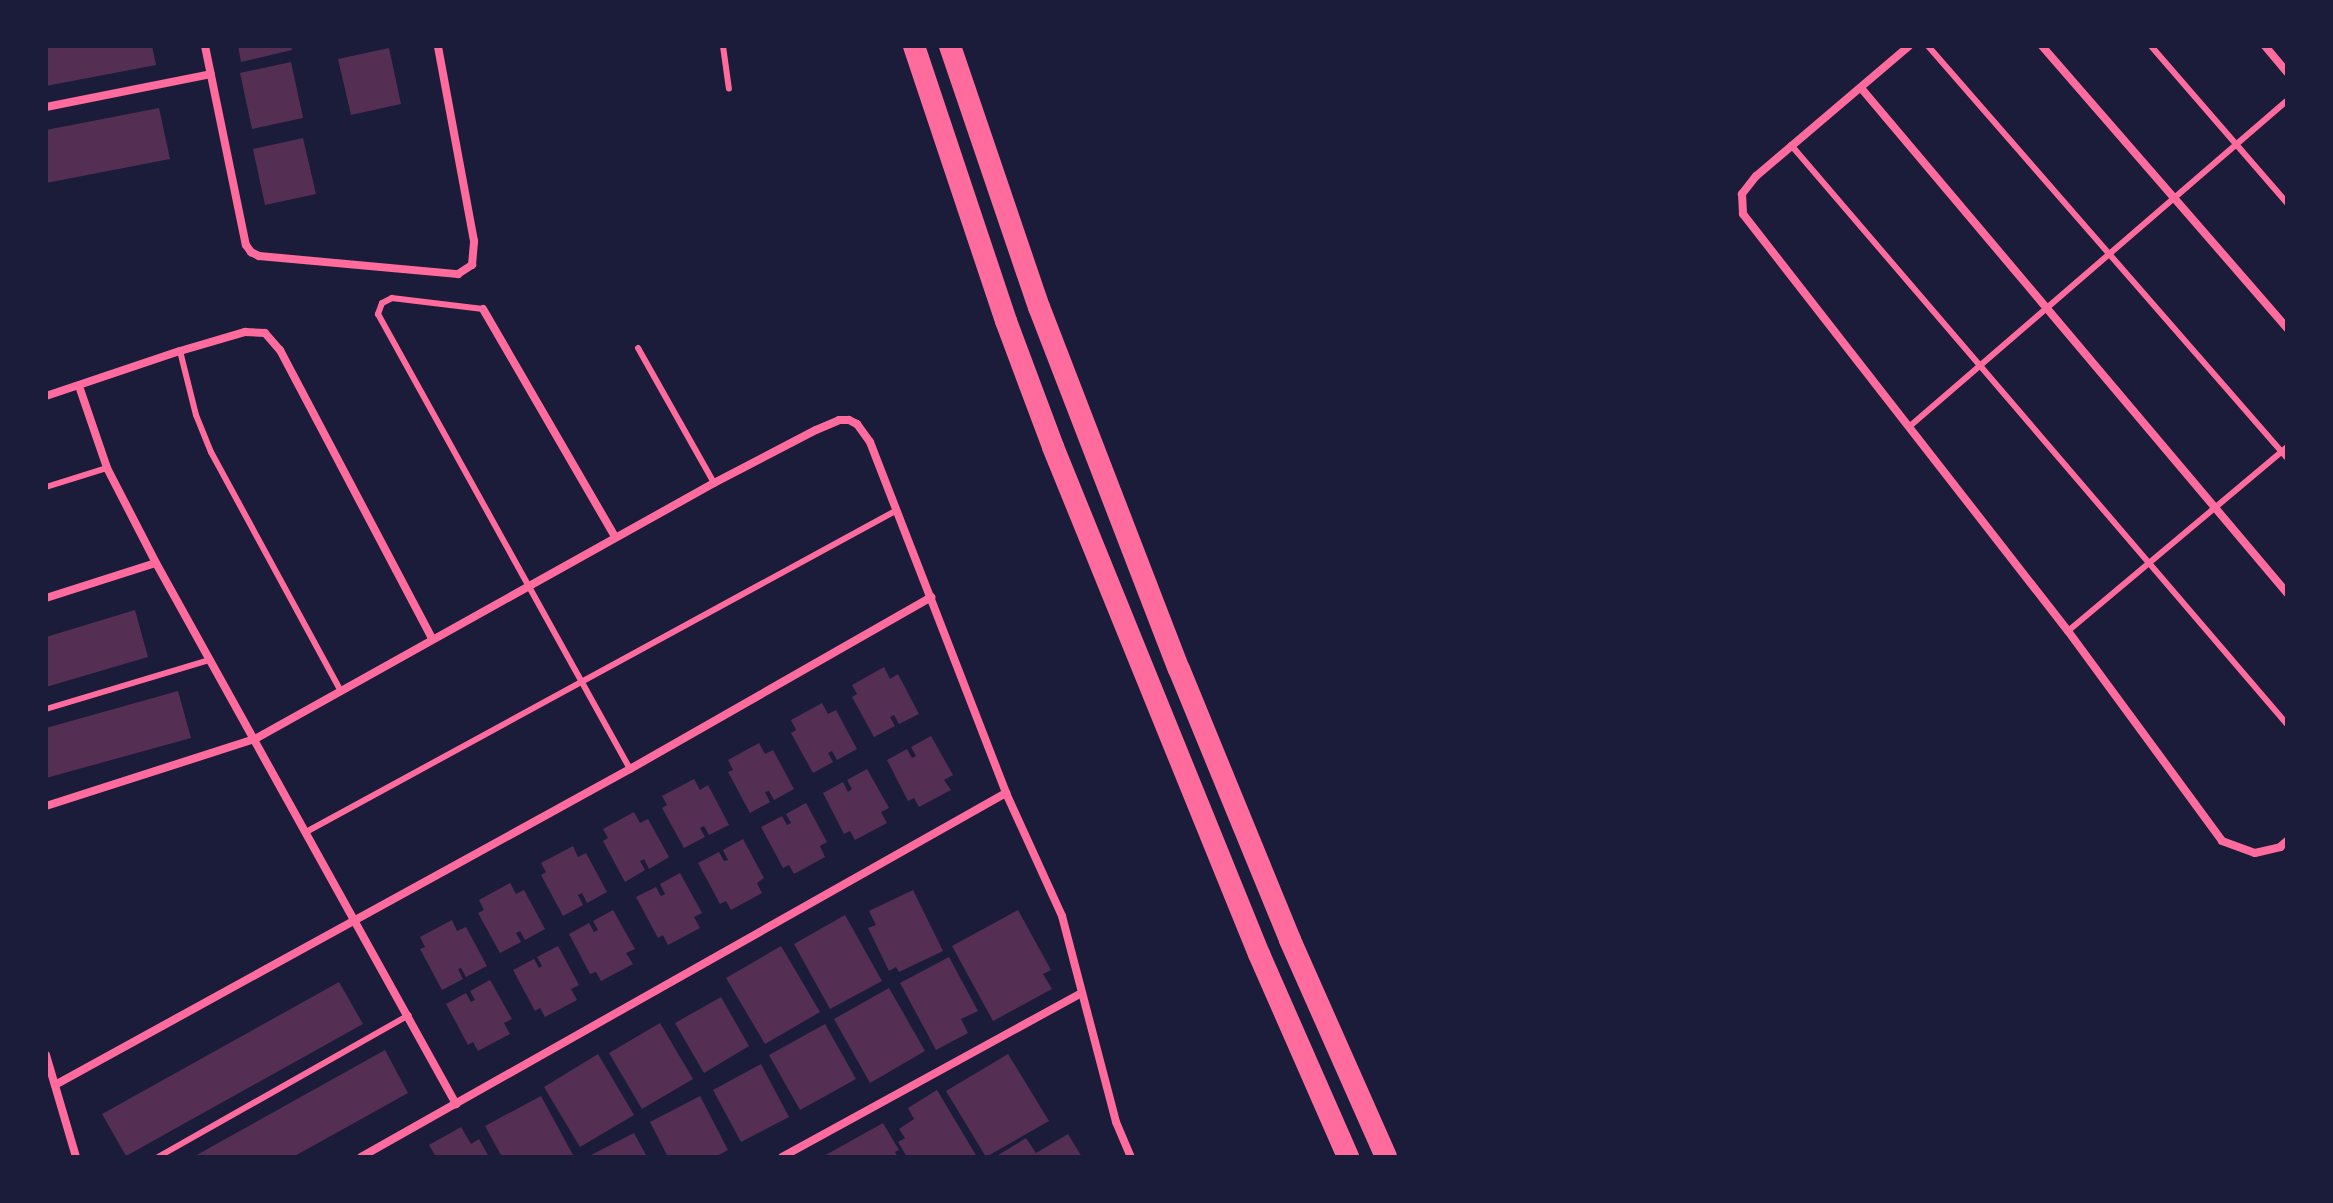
<!DOCTYPE html>
<style>
body{margin:0}
#map{position:relative;width:2333px;height:1203px;overflow:hidden;background:#1b1b3a;font-family:"Space Grotesk",sans-serif}
div>[style]{position:absolute}
[style*='--x']{left:calc(var(--x)*1px);top:calc(var(--y)*1px);width:calc(var(--w)*1px);rotate:calc(var(--a)*1deg)}
.building>*{inset:0;background:#542f53}
.service>*{height:6px;margin:-3px;padding:0 3px;transform-origin:3px;border-radius:3px;background:#ff6b9d}
.minor>*{height:8px;margin:-4px;padding:0 4px;transform-origin:4px;border-radius:4px;background:#ff6b9d}
.motorway>*{height:22px;margin:-11px;padding:0 11px;transform-origin:11px;border-radius:11px;background:#ff6b9d}
span{translate:-50% -50%;white-space:nowrap;text-align:center;line-height:1.15;-webkit-text-stroke:7px #1b1b3a;paint-order:stroke}
.frame{position:absolute;inset:0;border:48px solid #1b1b3a;pointer-events:none}
</style>
<div id="map">
<div class="building">
<div style="clip-path:polygon(46px 46px,152px 46px,156px 65px,46px 86px)"></div>
<div style="clip-path:polygon(238px 46px,291px 46px,292px 50px,241px 62px)"></div>
<div style="clip-path:polygon(389px 48px,401px 104px,351px 115px,338px 59px)"></div>
<div style="clip-path:polygon(291px 62px,303px 118px,252px 129px,240px 73px)"></div>
<div style="clip-path:polygon(159px 108px,170px 159px,46px 183px,46px 130px)"></div>
<div style="clip-path:polygon(303px 138px,316px 194px,265px 205px,253px 149px)"></div>
<div style="clip-path:polygon(135px 610px,148px 657px,46px 687px,46px 637px)"></div>
<div style="clip-path:polygon(884px 667px,890px 679px,898px 674px,919px 714px,899px 724px,894px 715px,890px 717px,895px 726px,874px 737px,852px 697px,857px 694px,852px 685px)"></div>
<div style="clip-path:polygon(178px 691px,191px 738px,46px 778px,46px 728px)"></div>
<div style="clip-path:polygon(822px 703px,828px 714px,836px 710px,857px 749px,837px 760px,832px 751px,828px 753px,833px 762px,813px 773px,791px 733px,796px 730px,791px 720px)"></div>
<div style="clip-path:polygon(931px 736px,953px 775px,944px 780px,951px 790px,919px 807px,914px 798px,908px 801px,887px 760px,907px 749px,912px 758px,916px 756px,911px 747px)"></div>
<div style="clip-path:polygon(759px 743px,765px 754px,773px 750px,794px 789px,774px 800px,769px 791px,765px 792px,770px 802px,750px 813px,728px 772px,733px 770px,728px 760px)"></div>
<div style="clip-path:polygon(867px 769px,889px 808px,881px 812px,887px 823px,855px 840px,850px 831px,844px 834px,823px 793px,843px 782px,848px 792px,852px 789px,847px 780px)"></div>
<div style="clip-path:polygon(694px 779px,700px 790px,708px 785px,729px 825px,709px 835px,704px 826px,700px 828px,705px 837px,684px 848px,662px 808px,667px 805px,662px 796px)"></div>
<div style="clip-path:polygon(806px 803px,827px 842px,820px 846px,825px 857px,794px 874px,789px 865px,783px 868px,761px 827px,782px 816px,787px 825px,791px 823px,786px 814px)"></div>
<div style="clip-path:polygon(634px 812px,640px 823px,648px 819px,669px 857px,649px 869px,644px 859px,640px 861px,645px 870px,625px 882px,603px 841px,608px 838px,603px 829px)"></div>
<div style="clip-path:polygon(743px 839px,764px 878px,757px 883px,762px 893px,731px 910px,726px 901px,720px 904px,698px 863px,719px 852px,724px 861px,728px 860px,723px 850px)"></div>
<div style="clip-path:polygon(573px 846px,578px 857px,586px 853px,607px 892px,587px 903px,582px 893px,578px 895px,583px 905px,563px 916px,541px 875px,546px 872px,541px 863px)"></div>
<div style="clip-path:polygon(680px 873px,702px 913px,694px 917px,700px 928px,668px 945px,663px 935px,658px 938px,636px 897px,656px 887px,661px 896px,665px 894px,660px 884px)"></div>
<div style="clip-path:polygon(510px 883px,516px 894px,524px 890px,545px 929px,525px 940px,520px 931px,516px 933px,521px 942px,500px 953px,478px 913px,484px 910px,479px 900px)"></div>
<div style="clip-path:polygon(913px 890px,943px 951px,899px 972px,896px 967px,889px 971px,868px 928px,876px 925px,869px 911px)"></div>
<div style="clip-path:polygon(613px 910px,635px 949px,626px 953px,633px 964px,601px 981px,596px 972px,590px 974px,569px 934px,589px 923px,594px 932px,598px 930px,593px 921px)"></div>
<div style="clip-path:polygon(1018px 910px,1051px 970px,1043px 974px,1052px 989px,993px 1021px,952px 946px)"></div>
<div style="clip-path:polygon(845px 915px,882px 981px,830px 1009px,794px 944px)"></div>
<div style="clip-path:polygon(452px 920px,457px 931px,466px 927px,487px 966px,466px 977px,461px 968px,458px 969px,463px 979px,442px 990px,420px 949px,425px 947px,420px 937px)"></div>
<div style="clip-path:polygon(558px 946px,579px 985px,571px 989px,577px 1000px,545px 1017px,540px 1008px,535px 1011px,513px 970px,534px 959px,539px 968px,542px 966px,537px 957px)"></div>
<div style="clip-path:polygon(781px 946px,820px 1012px,765px 1044px,726px 978px)"></div>
<div style="clip-path:polygon(949px 957px,978px 1011px,961px 1019px,968px 1033px,936px 1050px,900px 983px)"></div>
<div style="clip-path:polygon(490px 980px,512px 1019px,504px 1023px,510px 1034px,478px 1051px,473px 1042px,468px 1045px,446px 1004px,466px 993px,471px 1002px,475px 1000px,470px 991px)"></div>
<div style="clip-path:polygon(339px 982px,363px 1024px,126px 1156px,102px 1114px)"></div>
<div style="clip-path:polygon(889px 988px,925px 1051px,870px 1083px,834px 1019px)"></div>
<div style="clip-path:polygon(721px 997px,749px 1046px,704px 1073px,675px 1023px)"></div>
<div style="clip-path:polygon(660px 1023px,693px 1079px,642px 1109px,609px 1053px)"></div>
<div style="clip-path:polygon(825px 1024px,856px 1079px,800px 1110px,769px 1055px)"></div>
<div style="clip-path:polygon(385px 1050px,408px 1093px,293px 1157px,193px 1157px)"></div>
<div style="clip-path:polygon(598px 1054px,634px 1115px,580px 1147px,544px 1087px)"></div>
<div style="clip-path:polygon(1008px 1054px,1049px 1121px,986px 1157px,946px 1091px)"></div>
<div style="clip-path:polygon(761px 1064px,789px 1117px,741px 1142px,713px 1090px)"></div>
<div style="clip-path:polygon(937px 1090px,977px 1157px,907px 1157px,898px 1142px,905px 1138px,899px 1129px,914px 1119px,908px 1108px)"></div>
<div style="clip-path:polygon(541px 1096px,573px 1155px,502px 1157px,485px 1126px)"></div>
<div style="clip-path:polygon(700px 1096px,728px 1150px,715px 1157px,668px 1157px,650px 1122px)"></div>
<div style="clip-path:polygon(883px 1123px,899px 1150px,895px 1152px,898px 1157px,822px 1157px)"></div>
<div style="clip-path:polygon(461px 1127px,471px 1144px,479px 1139px,489px 1157px,436px 1157px,429px 1145px)"></div>
<div style="clip-path:polygon(634px 1133px,647px 1157px,587px 1157px)"></div>
<div style="clip-path:polygon(1068px 1134px,1082px 1157px,995px 1157px,1026px 1138px,1036px 1153px)"></div>
</div>
<div class="service">
<div style="--x:723;--y:46;--w:43;--a:82.1"></div>
<div style="--x:1928;--y:46;--w:546;--a:48.93"></div>
<div style="--x:2151;--y:46;--w:208;--a:49.1"></div>
<div style="--x:1791;--y:145;--w:762;--a:49.42"></div>
<div style="--x:483;--y:309;--w:92;--a:-173.1"></div>
<div style="--x:392;--y:298;--w:11;--a:153"></div>
<div style="--x:382;--y:303;--w:12;--a:110"></div>
<div style="--x:378;--y:314;--w:520;--a:61.02"></div>
<div style="--x:638;--y:348;--w:155;--a:60.6"></div>
<div style="--x:180;--y:351;--w:66;--a:76"></div>
<div style="--x:196;--y:415;--w:40;--a:68"></div>
<div style="--x:211;--y:452;--w:272;--a:61.5"></div>
<div style="--x:1910;--y:426;--w:498;--a:-40.8"></div>
<div style="--x:46;--y:487;--w:64;--a:-17.3"></div>
<div style="--x:2068;--y:631;--w:286;--a:-40"></div>
<div style="--x:46;--y:709;--w:170;--a:-16.7"></div>
<div style="--x:306;--y:832;--w:673;--a:-28.58"></div>
<div style="--x:158;--y:1157;--w:288;--a:-29.5"></div>
</div>
<div class="minor">
<div style="--x:205;--y:46;--w:203;--a:78.4"></div>
<div style="--x:246;--y:245;--w:9;--a:54"></div>
<div style="--x:251;--y:252;--w:9;--a:27"></div>
<div style="--x:259;--y:256;--w:200;--a:5.2"></div>
<div style="--x:458;--y:274;--w:17;--a:-33"></div>
<div style="--x:472;--y:265;--w:24;--a:-85"></div>
<div style="--x:474;--y:241;--w:198;--a:-100.5"></div>
<div style="--x:1909;--y:46;--w:201;--a:139.6"></div>
<div style="--x:1756;--y:176;--w:23;--a:128"></div>
<div style="--x:1742;--y:194;--w:20;--a:87"></div>
<div style="--x:1743;--y:214;--w:529;--a:52.07"></div>
<div style="--x:2068;--y:631;--w:260;--a:53.7"></div>
<div style="--x:2222;--y:841;--w:35;--a:20"></div>
<div style="--x:2255;--y:853;--w:26;--a:-13"></div>
<div style="--x:2280;--y:847;--w:9;--a:-41"></div>
<div style="--x:2042;--y:46;--w:374;--a:49"></div>
<div style="--x:2265;--y:46;--w:34;--a:50"></div>
<div style="--x:1861;--y:88;--w:661;--a:49.85"></div>
<div style="--x:46;--y:107;--w:168;--a:-11.3"></div>
<div style="--x:483;--y:309;--w:263;--a:59.9"></div>
<div style="--x:79;--y:386;--w:87;--a:71.1"></div>
<div style="--x:107;--y:468;--w:107;--a:62.7"></div>
<div style="--x:156;--y:563;--w:619;--a:60.99"></div>
<div style="--x:46;--y:396;--w:141;--a:-18.6"></div>
<div style="--x:180;--y:351;--w:68;--a:-16.3"></div>
<div style="--x:245;--y:332;--w:20;--a:3"></div>
<div style="--x:265;--y:333;--w:23;--a:49"></div>
<div style="--x:280;--y:350;--w:326;--a:62.2"></div>
<div style="--x:46;--y:598;--w:115;--a:-17.7"></div>
<div style="--x:46;--y:806;--w:219;--a:-17.8"></div>
<div style="--x:255;--y:739;--w:526;--a:-29.15"></div>
<div style="--x:714;--y:483;--w:115;--a:-27.5"></div>
<div style="--x:816;--y:430;--w:25;--a:-23"></div>
<div style="--x:839;--y:420;--w:10;--a:0"></div>
<div style="--x:849;--y:420;--w:9;--a:27"></div>
<div style="--x:857;--y:424;--w:22;--a:54"></div>
<div style="--x:870;--y:442;--w:376;--a:68.8"></div>
<div style="--x:1006;--y:793;--w:135;--a:65.5"></div>
<div style="--x:1062;--y:916;--w:213;--a:75.3"></div>
<div style="--x:1116;--y:1122;--w:38;--a:67"></div>
<div style="--x:46;--y:1055;--w:106;--a:73.6"></div>
<div style="--x:55;--y:1085;--w:656;--a:-28.79"></div>
<div style="--x:630;--y:769;--w:347;--a:-29.7"></div>
<div style="--x:361;--y:1157;--w:741;--a:-29.44"></div>
<div style="--x:782;--y:1157;--w:341;--a:-28.7"></div>
</div>
<div class="motorway">
<div style="--x:914;--y:46;--w:290;--a:71.5"></div>
<div style="--x:1006;--y:321;--w:134;--a:69.5"></div>
<div style="--x:1053;--y:447;--w:547;--a:67.89"></div>
<div style="--x:1259;--y:954;--w:222;--a:66.3"></div>
<div style="--x:950;--y:46;--w:276;--a:71.2"></div>
<div style="--x:1039;--y:307;--w:388;--a:68.9"></div>
<div style="--x:1179;--y:669;--w:293;--a:67.7"></div>
<div style="--x:1290;--y:940;--w:237;--a:66.1"></div>
</div>
<div class="frame"></div>
</div>
